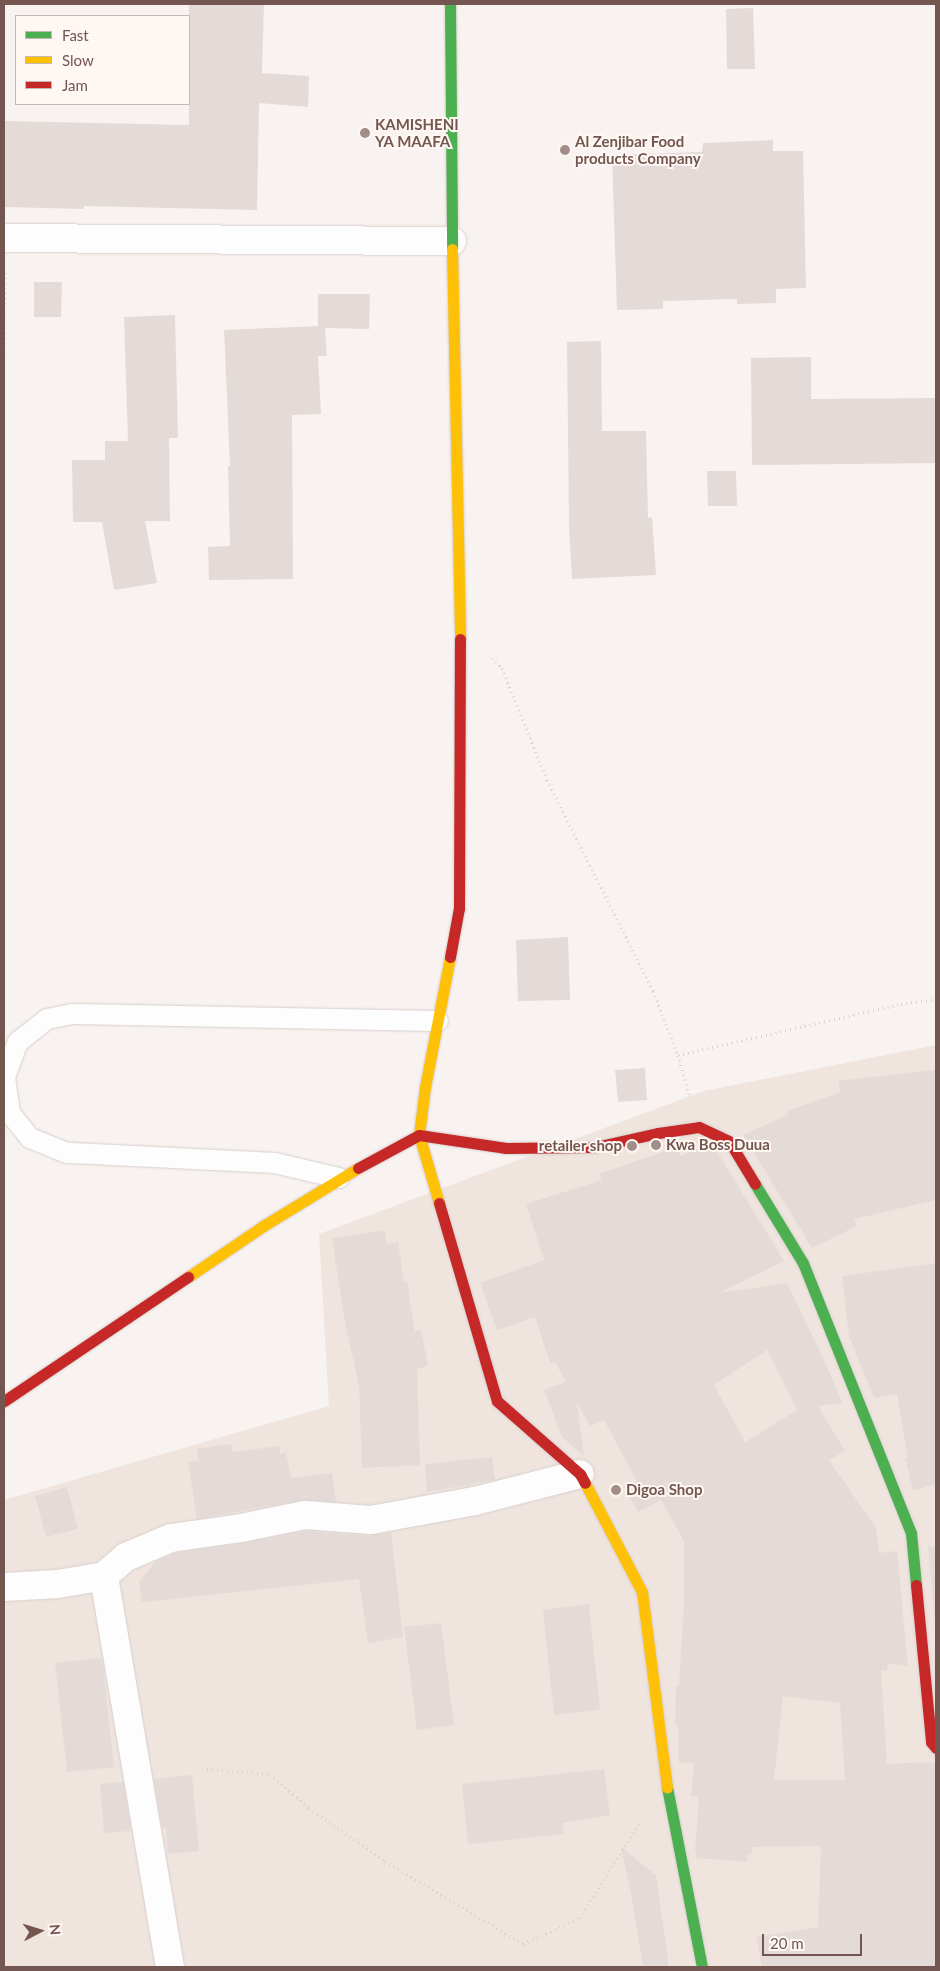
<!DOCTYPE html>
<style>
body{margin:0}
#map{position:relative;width:940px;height:1971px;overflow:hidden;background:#f8f3f0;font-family:Lato,sans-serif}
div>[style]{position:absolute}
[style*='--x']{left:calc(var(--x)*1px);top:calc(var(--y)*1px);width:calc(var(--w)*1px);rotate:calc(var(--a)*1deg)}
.residential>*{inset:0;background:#f0e4de}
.building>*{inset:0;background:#e4dbd8}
.path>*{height:3px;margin-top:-1.5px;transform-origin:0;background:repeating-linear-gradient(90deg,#dad1d0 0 1px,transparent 0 5px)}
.roads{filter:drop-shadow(0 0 1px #d7cfcc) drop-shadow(0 0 1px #d7cfcc)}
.lane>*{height:20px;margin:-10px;padding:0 10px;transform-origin:10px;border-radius:10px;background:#fefdfd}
.street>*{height:28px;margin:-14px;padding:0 14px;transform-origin:14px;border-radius:14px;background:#fefdfd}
.fast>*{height:11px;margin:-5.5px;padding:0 5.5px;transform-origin:5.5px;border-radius:5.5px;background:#4caf50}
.slow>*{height:11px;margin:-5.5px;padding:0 5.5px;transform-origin:5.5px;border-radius:5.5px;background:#ffc107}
.jam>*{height:11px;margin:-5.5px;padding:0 5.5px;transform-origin:5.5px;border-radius:5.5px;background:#c62828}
.dots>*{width:14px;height:14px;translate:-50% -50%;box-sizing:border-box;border:2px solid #fef7f3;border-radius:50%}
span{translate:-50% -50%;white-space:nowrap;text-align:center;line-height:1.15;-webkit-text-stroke:4px #fef7f3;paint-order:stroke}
.poi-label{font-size:15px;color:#745651;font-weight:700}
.left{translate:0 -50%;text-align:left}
.right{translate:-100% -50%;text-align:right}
.frame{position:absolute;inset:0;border:5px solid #745651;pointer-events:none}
.legend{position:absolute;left:15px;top:15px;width:175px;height:90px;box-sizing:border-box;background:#fef7f3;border:1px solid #c7b7b2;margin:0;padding:6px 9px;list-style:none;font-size:15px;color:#745651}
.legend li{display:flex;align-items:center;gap:10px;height:25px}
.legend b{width:25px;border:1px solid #c7b7b2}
.north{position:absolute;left:15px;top:1906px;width:50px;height:50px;-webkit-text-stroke:4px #fef7f3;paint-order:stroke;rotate:85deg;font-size:14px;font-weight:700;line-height:20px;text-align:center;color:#745651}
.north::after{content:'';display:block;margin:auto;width:18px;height:22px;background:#745651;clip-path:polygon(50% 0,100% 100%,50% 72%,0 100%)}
.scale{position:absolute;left:762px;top:1934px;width:100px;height:22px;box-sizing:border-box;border:2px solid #745651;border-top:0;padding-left:6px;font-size:15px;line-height:18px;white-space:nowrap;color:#745651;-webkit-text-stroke:4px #fef7f3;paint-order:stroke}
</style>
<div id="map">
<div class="residential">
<div style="clip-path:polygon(936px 1045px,936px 1967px,4px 1967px,4px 1500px,329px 1406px,319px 1234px,704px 1091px)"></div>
</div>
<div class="building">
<div style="clip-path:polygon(189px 4px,264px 4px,262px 73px,309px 76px,308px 107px,259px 103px,257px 210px,84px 206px,84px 209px,4px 207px,4px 121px,189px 125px)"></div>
<div style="clip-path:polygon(753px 8px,755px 69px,727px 69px,726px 9px)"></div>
<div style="clip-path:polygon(773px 140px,773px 151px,803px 151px,806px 288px,776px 289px,776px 303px,737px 304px,737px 299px,663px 301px,663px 309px,617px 310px,612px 155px,702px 152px,703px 143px)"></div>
<div style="clip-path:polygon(34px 282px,62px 282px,61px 317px,34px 317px)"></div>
<div style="clip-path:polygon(318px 294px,370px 294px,369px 329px,325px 328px,327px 356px,318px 356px,321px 414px,292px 415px,293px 579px,209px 580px,208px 547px,230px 546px,228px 466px,230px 466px,224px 330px,318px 326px)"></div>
<div style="clip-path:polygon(175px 315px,178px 438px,169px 438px,170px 521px,145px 521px,157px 583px,114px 590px,102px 522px,73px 522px,72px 460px,105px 460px,105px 441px,128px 441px,124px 317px)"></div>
<div style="clip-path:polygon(601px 341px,602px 431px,646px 431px,648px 518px,652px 517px,656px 575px,572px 579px,569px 526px,567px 342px)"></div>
<div style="clip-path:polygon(811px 357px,811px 399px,936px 398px,936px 463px,752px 465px,751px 358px)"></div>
<div style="clip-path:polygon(707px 471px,736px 471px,737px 506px,708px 506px)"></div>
<div style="clip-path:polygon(568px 937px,570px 1000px,518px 1001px,516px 940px)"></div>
<div style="clip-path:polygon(645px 1068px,647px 1100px,618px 1102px,615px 1070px)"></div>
<div style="clip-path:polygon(936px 1070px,936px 1200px,854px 1219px,857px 1226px,812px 1248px,743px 1135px,779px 1119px,788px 1114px,787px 1111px,841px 1092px,838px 1081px)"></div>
<div style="clip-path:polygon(evenodd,677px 1147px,680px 1156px,705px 1147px,718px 1153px,784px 1261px,719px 1293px,787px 1283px,826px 1364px,842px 1403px,818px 1406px,845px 1451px,829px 1460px,876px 1528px,879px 1553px,897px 1551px,908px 1666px,888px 1664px,887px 1671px,881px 1670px,887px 1764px,929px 1762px,936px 1763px,936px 1967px,762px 1967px,756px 1937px,818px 1927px,821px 1846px,752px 1847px,751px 1855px,747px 1854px,747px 1862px,697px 1858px,695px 1850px,699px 1797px,691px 1796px,694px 1763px,679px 1762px,678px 1725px,675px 1725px,676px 1686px,679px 1686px,684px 1603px,684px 1541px,661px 1500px,638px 1512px,624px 1487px,637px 1481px,604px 1420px,590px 1426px,577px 1403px,584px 1456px,562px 1437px,544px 1390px,566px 1382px,555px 1362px,550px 1363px,535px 1317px,497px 1330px,480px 1283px,544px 1260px,526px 1204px,602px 1180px,599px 1174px,677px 1147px,767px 1350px,797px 1410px,799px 1409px,745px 1442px,714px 1385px,767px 1350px,677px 1147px,783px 1696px,840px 1703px,845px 1780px,774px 1780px,783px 1696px)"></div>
<div style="clip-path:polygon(385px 1230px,387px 1244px,398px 1242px,404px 1282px,407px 1282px,415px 1331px,421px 1330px,428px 1366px,417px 1369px,420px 1465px,362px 1468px,359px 1385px,346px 1328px,332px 1239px)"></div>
<div style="clip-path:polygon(936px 1263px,936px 1484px,913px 1491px,905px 1458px,908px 1458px,897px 1394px,874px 1398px,849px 1336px,842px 1276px)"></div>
<div style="clip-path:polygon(231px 1444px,233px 1452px,279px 1446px,280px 1454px,286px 1452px,291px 1478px,332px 1473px,336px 1502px,302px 1500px,197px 1519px,188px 1462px,199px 1461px,197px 1449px)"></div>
<div style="clip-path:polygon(492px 1457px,495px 1480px,427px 1492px,425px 1464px)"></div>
<div style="clip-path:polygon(67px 1487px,78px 1529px,46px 1537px,35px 1496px)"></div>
<div style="clip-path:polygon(306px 1531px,370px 1536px,391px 1532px,403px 1637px,368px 1643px,359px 1579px,142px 1602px,139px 1582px,155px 1562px,175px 1553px,243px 1543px)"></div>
<div style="clip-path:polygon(936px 1546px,936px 1633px,928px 1547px)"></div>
<div style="clip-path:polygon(589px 1604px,600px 1710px,554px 1715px,543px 1610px)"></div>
<div style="clip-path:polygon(441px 1623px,454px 1725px,417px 1730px,404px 1627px)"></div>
<div style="clip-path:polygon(102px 1658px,114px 1767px,67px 1772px,55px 1663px)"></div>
<div style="clip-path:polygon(604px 1769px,610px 1815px,562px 1823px,564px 1834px,468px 1844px,462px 1784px)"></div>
<div style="clip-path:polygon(192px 1775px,199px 1851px,168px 1854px,166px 1828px,162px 1828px,154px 1779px)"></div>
<div style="clip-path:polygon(123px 1782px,131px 1831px,104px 1833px,100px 1784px)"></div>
<div style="clip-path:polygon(621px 1847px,656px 1875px,669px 1967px,643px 1967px,631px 1893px)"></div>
</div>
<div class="path">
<div style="--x:4;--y:363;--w:95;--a:-89.4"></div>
<div style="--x:492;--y:658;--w:14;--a:45"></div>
<div style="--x:502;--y:668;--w:121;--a:68.1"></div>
<div style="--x:547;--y:780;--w:236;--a:63.3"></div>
<div style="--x:653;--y:991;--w:69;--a:68.7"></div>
<div style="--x:678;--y:1055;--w:44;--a:74.1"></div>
<div style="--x:678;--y:1055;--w:229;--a:-12.9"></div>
<div style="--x:901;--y:1004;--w:35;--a:-8"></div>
<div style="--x:207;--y:1769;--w:63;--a:4.5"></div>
<div style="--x:270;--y:1774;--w:52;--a:41.1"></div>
<div style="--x:309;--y:1808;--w:93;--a:34.9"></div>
<div style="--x:385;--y:1861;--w:161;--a:31"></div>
<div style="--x:523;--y:1944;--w:63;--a:-24.5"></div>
<div style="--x:580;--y:1918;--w:115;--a:-58.1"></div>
</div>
<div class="roads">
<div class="lane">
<div style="--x:339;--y:1178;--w:66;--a:-166.8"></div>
<div style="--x:275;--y:1163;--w:208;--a:-177.2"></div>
<div style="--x:67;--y:1153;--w:40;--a:-158"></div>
<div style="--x:30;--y:1138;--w:32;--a:-129"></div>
<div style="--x:10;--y:1113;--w:36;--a:-98"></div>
<div style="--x:5;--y:1077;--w:37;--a:-70"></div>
<div style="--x:18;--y:1042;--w:37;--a:-38"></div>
<div style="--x:47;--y:1019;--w:26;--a:-11"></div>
<div style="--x:73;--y:1014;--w:365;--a:1.1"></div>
</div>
<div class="street">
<div style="--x:4;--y:238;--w:448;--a:0.4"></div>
<div style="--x:4;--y:1587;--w:54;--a:-3.2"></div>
<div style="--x:58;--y:1584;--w:47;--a:-9.9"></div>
<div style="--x:170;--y:1967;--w:397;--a:-99.6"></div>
<div style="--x:104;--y:1576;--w:29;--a:-41"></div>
<div style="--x:126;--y:1557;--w:49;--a:-22.9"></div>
<div style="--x:171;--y:1538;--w:71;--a:-8.1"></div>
<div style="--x:241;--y:1528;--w:65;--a:-11.5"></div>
<div style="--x:305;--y:1515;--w:66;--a:4.3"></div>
<div style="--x:371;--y:1520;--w:106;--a:-10.4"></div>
<div style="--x:475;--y:1501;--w:108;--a:-14.4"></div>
</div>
<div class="fast">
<div style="--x:450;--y:4;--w:245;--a:89.5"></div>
<div style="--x:755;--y:1184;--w:92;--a:58.7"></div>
<div style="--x:803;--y:1263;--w:291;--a:68.2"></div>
<div style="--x:911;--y:1533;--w:52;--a:84.5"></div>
<div style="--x:667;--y:1787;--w:183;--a:79"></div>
</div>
<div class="slow">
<div style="--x:452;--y:249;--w:390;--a:88.8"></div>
<div style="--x:439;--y:1203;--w:71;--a:-106.4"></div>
<div style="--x:419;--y:1135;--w:48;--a:-82.9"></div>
<div style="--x:425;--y:1087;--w:132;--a:-79.1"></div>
<div style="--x:188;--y:1277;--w:91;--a:-34.2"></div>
<div style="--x:263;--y:1226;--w:111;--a:-31.4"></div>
<div style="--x:585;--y:1483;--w:123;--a:62.4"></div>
<div style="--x:642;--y:1592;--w:197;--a:82.7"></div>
</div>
<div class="jam">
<div style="--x:450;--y:957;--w:50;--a:-79.6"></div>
<div style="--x:459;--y:908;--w:269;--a:-89.8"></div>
<div style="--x:358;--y:1168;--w:69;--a:-28.4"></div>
<div style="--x:419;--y:1135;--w:88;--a:8.5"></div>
<div style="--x:506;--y:1148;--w:89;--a:-0.6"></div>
<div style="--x:595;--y:1147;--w:65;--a:-12.5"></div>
<div style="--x:658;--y:1133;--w:41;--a:-8.3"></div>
<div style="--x:699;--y:1127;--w:33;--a:25"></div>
<div style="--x:729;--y:1141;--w:50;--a:58.8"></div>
<div style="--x:439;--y:1203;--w:206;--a:73.7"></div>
<div style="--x:497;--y:1401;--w:111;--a:41.3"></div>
<div style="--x:580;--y:1474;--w:10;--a:61"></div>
<div style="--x:4;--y:1401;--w:222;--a:-34"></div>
<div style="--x:916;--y:1585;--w:158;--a:84.5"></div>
<div style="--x:931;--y:1742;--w:8;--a:50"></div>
</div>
</div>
<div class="dots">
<div style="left:365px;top:133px;background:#a28d89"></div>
<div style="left:565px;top:150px;background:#a28d89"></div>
<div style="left:656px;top:1145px;background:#a28d89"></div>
<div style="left:632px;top:1146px;background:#a28d89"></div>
<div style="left:616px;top:1490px;background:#a28d89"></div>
</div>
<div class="poi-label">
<span class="left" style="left:375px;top:133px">KAMISHENI<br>YA MAAFA</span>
<span class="left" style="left:575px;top:150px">Al Zenjibar Food<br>products Company</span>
<span class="left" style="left:666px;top:1145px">Kwa Boss Duua</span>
<span class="right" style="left:622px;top:1146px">retailer shop</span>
<span class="left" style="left:626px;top:1490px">Digoa Shop</span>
</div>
<div class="frame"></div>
<ul class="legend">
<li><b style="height:6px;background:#4caf50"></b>Fast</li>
<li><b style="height:6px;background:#ffc107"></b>Slow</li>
<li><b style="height:6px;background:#c62828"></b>Jam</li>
</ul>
<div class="north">N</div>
<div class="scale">20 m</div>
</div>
